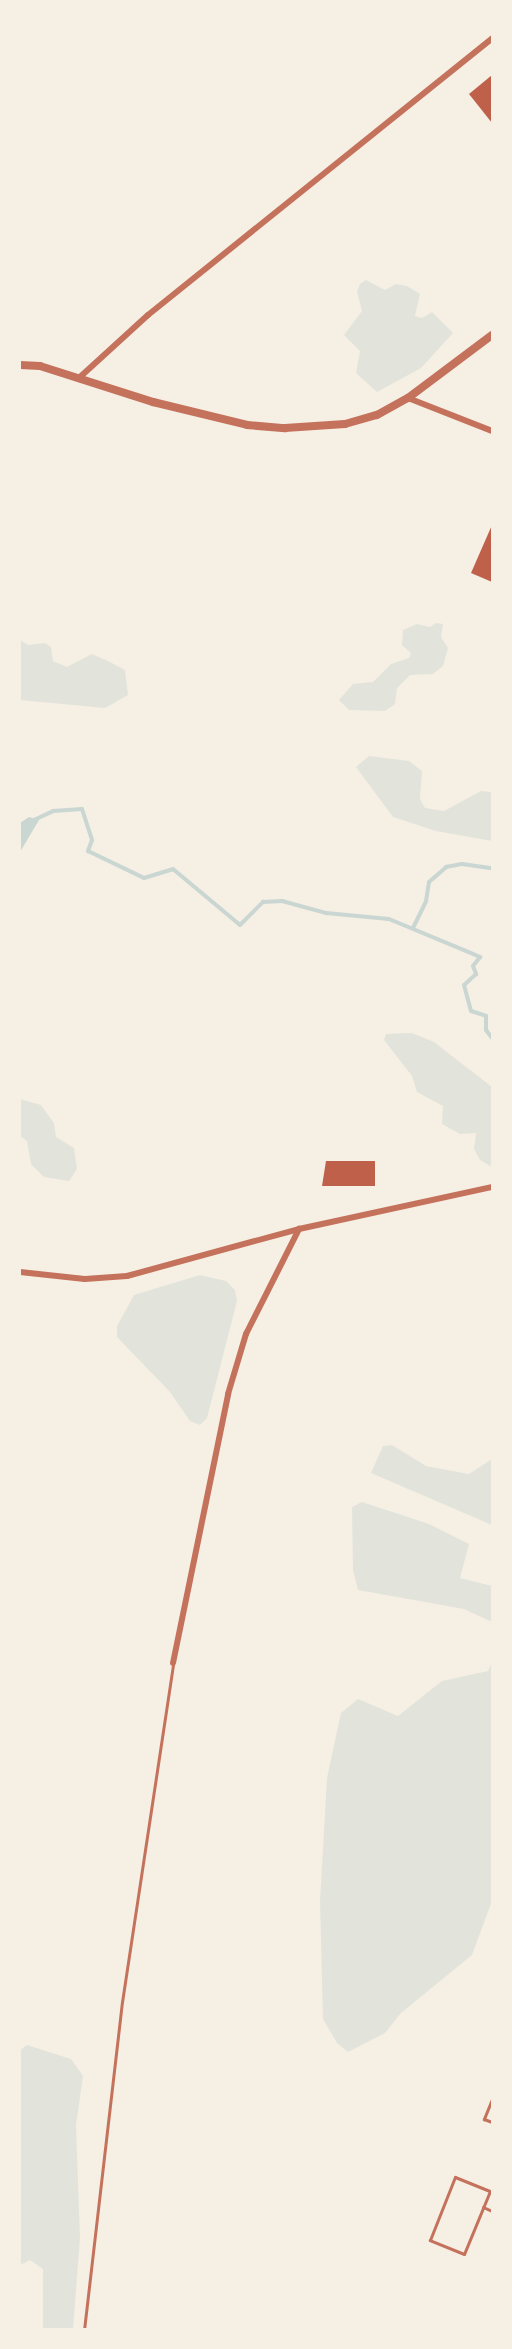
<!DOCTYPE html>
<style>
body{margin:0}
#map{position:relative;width:512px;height:2349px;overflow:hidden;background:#f6efe4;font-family:Roboto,sans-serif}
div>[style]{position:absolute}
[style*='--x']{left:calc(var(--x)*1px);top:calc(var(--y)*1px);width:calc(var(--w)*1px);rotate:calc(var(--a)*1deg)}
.green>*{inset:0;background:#e2e4dc}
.water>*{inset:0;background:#c9d6d2}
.stream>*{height:4px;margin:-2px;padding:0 2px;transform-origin:2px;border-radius:2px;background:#c9d6d2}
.building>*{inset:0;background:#bf614a}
.service>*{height:3px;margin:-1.5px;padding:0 1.5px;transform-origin:1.5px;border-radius:1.5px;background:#c5725c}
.minor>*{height:6px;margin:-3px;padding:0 3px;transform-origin:3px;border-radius:3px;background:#c5725c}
.tertiary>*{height:8px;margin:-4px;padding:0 4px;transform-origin:4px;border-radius:4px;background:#c5725c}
span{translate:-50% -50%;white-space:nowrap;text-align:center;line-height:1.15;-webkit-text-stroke:4.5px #f6efe4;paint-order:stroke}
.frame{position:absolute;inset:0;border:21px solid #f6efe4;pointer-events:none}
</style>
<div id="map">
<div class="green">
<div style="clip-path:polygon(366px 280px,385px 290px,396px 284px,407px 286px,420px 294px,415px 316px,422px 318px,432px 312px,453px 333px,421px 368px,377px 392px,356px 373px,360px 351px,344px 335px,362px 311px,357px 292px,360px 284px)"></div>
<div style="clip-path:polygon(436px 623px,443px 624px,441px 637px,448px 648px,443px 666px,433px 674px,410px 675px,397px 688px,395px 704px,385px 711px,349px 710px,339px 700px,353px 684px,373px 682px,391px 664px,409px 658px,411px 653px,402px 645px,403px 630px,417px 624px,430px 627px)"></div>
<div style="clip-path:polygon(20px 640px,28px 645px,45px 643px,51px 647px,53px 661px,67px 667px,92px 654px,110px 662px,125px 670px,128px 695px,105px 708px,20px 700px)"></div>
<div style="clip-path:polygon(369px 756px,409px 761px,422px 771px,420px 799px,425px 808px,444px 811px,481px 791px,492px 792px,492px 841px,436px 831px,393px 817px,356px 767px)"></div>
<div style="clip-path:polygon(412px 1033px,434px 1042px,492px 1087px,492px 1167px,480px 1160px,474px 1149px,476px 1133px,460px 1134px,442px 1124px,443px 1106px,417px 1092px,412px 1076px,384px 1040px,386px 1034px)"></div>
<div style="clip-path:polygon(20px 1099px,41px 1105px,54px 1123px,56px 1137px,74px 1148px,77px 1169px,69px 1181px,44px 1177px,31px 1164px,27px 1141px,20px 1136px)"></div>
<div style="clip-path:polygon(200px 1275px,226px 1281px,235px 1290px,237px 1301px,207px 1418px,200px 1425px,190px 1421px,170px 1392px,117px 1337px,117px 1326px,134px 1295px)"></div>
<div style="clip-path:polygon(392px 1445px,426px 1466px,469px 1474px,492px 1459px,492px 1525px,371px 1473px,383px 1446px)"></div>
<div style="clip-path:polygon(362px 1502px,429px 1524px,469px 1544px,460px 1578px,492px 1586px,492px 1622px,464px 1609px,358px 1590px,353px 1570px,352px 1507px)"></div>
<div style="clip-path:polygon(492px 1662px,492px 1901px,472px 1955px,401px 2013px,385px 2033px,348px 2052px,337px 2043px,323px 2019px,320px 1901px,327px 1778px,341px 1713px,358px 1699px,398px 1716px,442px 1681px,488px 1671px)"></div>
<div style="clip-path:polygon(27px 2045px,71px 2059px,83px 2076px,76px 2125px,80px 2238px,73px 2329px,43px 2329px,43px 2269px,30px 2260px,20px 2265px,20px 2050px)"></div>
</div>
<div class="water">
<div style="clip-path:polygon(29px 817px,39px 820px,20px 852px,20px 823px)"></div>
</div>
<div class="stream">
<div style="--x:34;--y:820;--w:21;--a:-25"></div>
<div style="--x:53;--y:811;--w:29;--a:-4"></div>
<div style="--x:82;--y:809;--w:33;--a:72"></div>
<div style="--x:92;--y:840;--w:12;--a:110"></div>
<div style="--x:88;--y:851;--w:62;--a:25.7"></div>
<div style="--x:144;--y:878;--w:30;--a:-17"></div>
<div style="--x:173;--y:869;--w:87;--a:39.9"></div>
<div style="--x:240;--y:925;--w:33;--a:-45"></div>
<div style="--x:263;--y:902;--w:19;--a:-3"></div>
<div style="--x:282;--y:901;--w:46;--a:15.3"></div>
<div style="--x:326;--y:913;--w:63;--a:5.4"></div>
<div style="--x:389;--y:919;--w:91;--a:22.6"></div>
<div style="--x:473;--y:954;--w:8;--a:23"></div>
<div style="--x:480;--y:957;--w:11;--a:128"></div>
<div style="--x:473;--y:966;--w:9;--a:69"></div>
<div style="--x:476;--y:974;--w:16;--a:137"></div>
<div style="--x:464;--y:985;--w:27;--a:75"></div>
<div style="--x:471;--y:1011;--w:16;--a:18"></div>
<div style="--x:486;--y:1016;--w:14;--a:90"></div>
<div style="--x:486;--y:1030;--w:10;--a:53"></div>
<div style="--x:413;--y:928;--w:30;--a:-64"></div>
<div style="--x:426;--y:901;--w:19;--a:-81"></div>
<div style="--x:429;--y:882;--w:23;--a:-41"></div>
<div style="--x:446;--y:867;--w:16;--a:-11"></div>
<div style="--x:462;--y:864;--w:30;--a:8"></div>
</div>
<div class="building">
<div style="clip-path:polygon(492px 75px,492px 123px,469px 94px)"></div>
<div style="clip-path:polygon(492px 525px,492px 582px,471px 573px)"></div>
<div style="clip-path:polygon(326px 1161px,375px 1161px,375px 1186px,322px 1186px)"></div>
</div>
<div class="service">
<div style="--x:492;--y:2099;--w:22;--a:112"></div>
<div style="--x:484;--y:2119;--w:9;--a:21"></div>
<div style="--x:455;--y:2177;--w:38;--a:22"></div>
<div style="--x:490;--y:2191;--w:68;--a:112.4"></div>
<div style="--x:464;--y:2254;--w:37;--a:-158"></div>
<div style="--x:430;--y:2240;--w:68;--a:-68.4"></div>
<div style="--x:483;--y:2207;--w:10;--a:24"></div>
<div style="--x:84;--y:2330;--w:330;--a:-83.4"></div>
<div style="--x:122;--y:2002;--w:343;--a:-81.4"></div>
</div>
<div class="minor">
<div style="--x:80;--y:377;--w:92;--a:-42.4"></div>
<div style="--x:148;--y:315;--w:442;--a:-38.8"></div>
<div style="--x:408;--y:398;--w:90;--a:21.4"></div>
<div style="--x:20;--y:1272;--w:65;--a:6.1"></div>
<div style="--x:85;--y:1279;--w:42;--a:-4.1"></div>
<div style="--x:127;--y:1276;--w:178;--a:-15.3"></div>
<div style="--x:299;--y:1229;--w:198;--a:-12.3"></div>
<div style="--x:173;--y:1663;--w:275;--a:-78.4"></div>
<div style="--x:228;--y:1394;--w:63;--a:-73.3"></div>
<div style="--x:246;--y:1334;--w:118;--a:-63.2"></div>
</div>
<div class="tertiary">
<div style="--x:20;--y:365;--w:20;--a:3"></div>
<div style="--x:40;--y:366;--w:119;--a:17.7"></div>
<div style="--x:153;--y:402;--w:97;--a:13.7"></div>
<div style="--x:247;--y:425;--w:38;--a:5"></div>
<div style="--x:285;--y:428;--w:60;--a:-3.8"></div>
<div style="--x:345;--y:424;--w:33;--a:-16"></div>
<div style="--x:377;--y:415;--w:35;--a:-29"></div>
<div style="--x:408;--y:398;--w:105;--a:-36.9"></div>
</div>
<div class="frame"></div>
</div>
